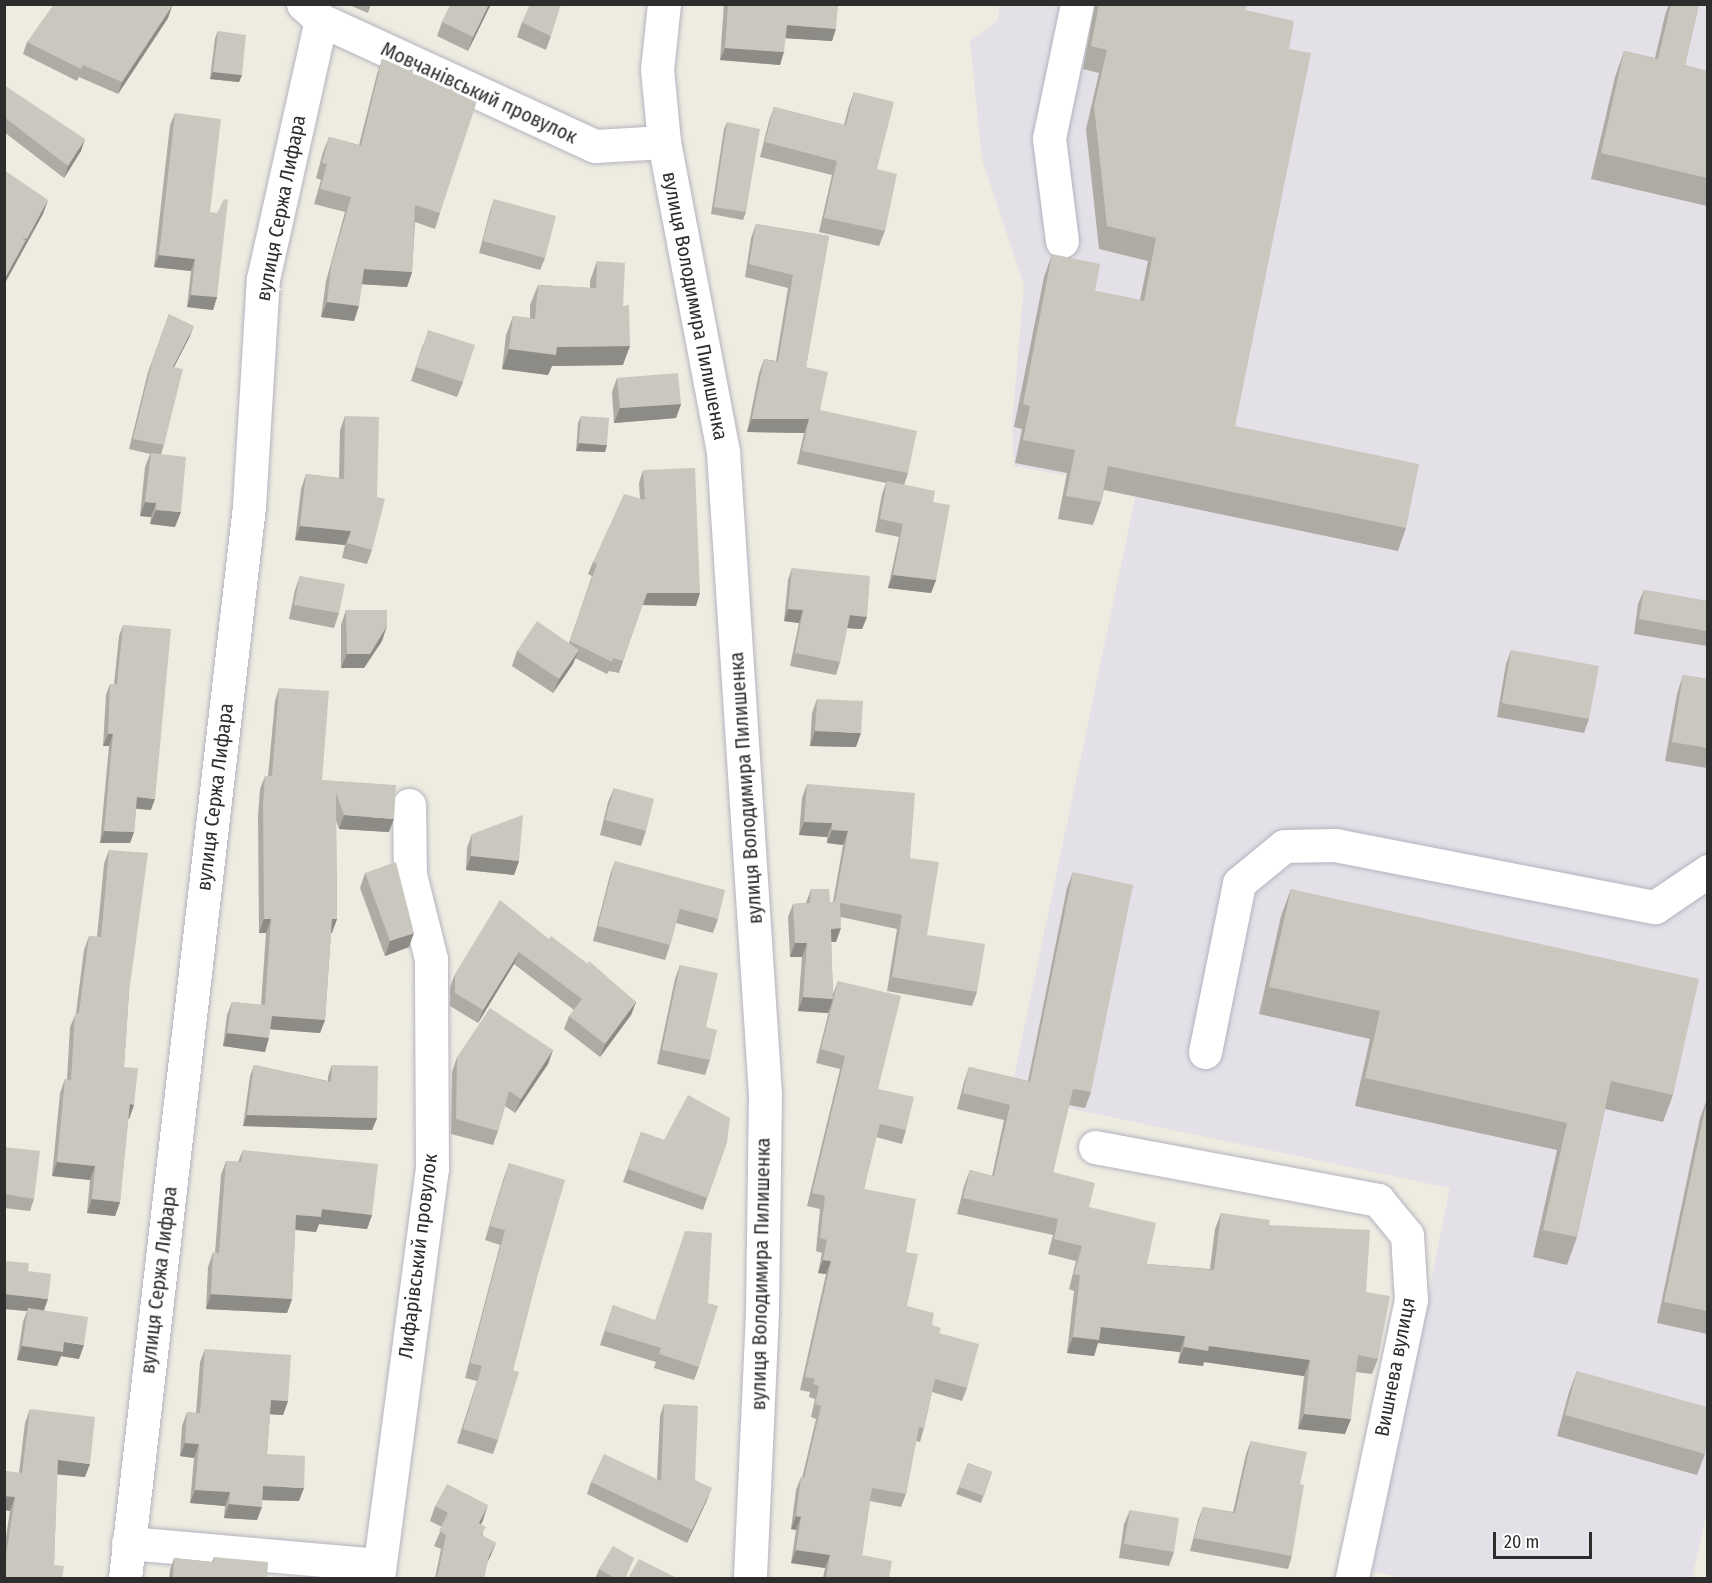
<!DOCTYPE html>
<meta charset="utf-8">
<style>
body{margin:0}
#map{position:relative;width:1712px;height:1583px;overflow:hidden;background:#eeebe0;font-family:"Fira Sans Condensed",sans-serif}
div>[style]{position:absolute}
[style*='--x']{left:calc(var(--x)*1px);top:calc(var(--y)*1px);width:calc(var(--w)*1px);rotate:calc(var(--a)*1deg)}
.industrial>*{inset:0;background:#e3e0e7}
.roads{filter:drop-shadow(0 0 2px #b3b3c0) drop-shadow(0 0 2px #b3b3c0)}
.minor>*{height:33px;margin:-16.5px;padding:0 16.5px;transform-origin:16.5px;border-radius:16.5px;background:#fff}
.wall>*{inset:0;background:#aeaba4}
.shaded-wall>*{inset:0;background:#8d8b86}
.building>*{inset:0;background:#cac7bf}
span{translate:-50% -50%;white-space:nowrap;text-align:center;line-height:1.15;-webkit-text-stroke:6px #fff;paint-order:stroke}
.street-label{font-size:20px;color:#2d2d2d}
.frame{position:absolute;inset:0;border:6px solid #2d2d2d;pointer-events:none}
.scale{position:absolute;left:1493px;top:1532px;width:99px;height:27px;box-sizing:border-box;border:3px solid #2d2d2d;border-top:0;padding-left:8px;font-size:18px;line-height:21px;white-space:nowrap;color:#2d2d2d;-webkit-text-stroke:4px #fff;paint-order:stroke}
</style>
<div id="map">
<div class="industrial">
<div style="clip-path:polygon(1000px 5px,1707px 5px,1708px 1507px,1692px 1578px,1402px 1578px,1372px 1571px,1450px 1188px,1010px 1096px,1137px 489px,1014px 466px,1012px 424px,1024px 285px,982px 159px,970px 41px,998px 21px)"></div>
</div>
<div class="roads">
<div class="minor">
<div style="--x:303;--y:4;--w:24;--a:42"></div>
<div style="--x:321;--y:20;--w:302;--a:24.7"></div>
<div style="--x:595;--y:146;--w:69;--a:-3.3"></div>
<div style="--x:664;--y:4;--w:65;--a:96.1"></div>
<div style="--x:657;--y:69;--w:73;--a:84.5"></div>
<div style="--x:664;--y:142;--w:316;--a:79.2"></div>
<div style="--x:723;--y:452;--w:643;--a:86.26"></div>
<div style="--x:765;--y:1094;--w:218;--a:90.8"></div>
<div style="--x:762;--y:1312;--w:266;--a:92.6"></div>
<div style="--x:1062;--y:241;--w:104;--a:-97.2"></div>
<div style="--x:1049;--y:138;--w:137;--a:-78.2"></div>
<div style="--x:1205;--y:1052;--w:172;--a:-78.6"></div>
<div style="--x:1239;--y:883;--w:58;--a:-39.4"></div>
<div style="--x:1284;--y:846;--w:51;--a:-1.1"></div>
<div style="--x:1335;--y:845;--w:326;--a:11"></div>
<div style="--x:1655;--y:907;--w:64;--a:-34.2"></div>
<div style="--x:1095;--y:1147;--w:288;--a:10.6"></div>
<div style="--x:1378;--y:1200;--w:45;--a:50.4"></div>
<div style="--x:1407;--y:1235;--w:65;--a:86.5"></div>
<div style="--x:1411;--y:1300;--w:284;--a:102"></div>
<div style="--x:128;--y:1543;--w:252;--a:5"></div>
<div style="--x:125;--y:1578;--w:1079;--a:-83.4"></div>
<div style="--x:249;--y:506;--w:227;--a:-86.5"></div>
<div style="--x:263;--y:279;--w:265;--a:-77.4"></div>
<div style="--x:378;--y:1578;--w:413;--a:-82.5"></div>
<div style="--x:432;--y:1169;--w:210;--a:-90.3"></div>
<div style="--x:431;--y:959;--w:87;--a:-104"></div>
<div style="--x:410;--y:875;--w:70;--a:-90.8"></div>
</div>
</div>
<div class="wall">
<div style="clip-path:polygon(347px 4px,371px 4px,368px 13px)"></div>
<div style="clip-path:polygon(451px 4px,491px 4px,468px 51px,437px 36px,442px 22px)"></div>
<div style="clip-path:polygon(724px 4px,838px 4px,832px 41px,785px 38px,780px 65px,720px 60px)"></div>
<div style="clip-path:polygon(1095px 4px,1247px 4px,1245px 10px,1289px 49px,1235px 426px,1406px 528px,1398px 551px,1104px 490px,1101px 502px,1093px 525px,1058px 519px,1067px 473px,1015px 463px,1022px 429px,1014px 427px,1044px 277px,1052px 254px,1095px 291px,1140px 300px,1148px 261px,1099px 249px,1086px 129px,1099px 73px,1083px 69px)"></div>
<div style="clip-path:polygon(1669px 4px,1699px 4px,1685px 65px,1707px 71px,1707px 206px,1591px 179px,1615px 77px,1624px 51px,1655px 58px,1665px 15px)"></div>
<div style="clip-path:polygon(172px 6px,168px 18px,118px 94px,79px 77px,77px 81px,23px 54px,27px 42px)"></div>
<div style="clip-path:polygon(522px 22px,551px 36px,546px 50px,517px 37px)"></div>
<div style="clip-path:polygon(218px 31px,242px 75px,239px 82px,210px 79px,215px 38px)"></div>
<div style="clip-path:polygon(382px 59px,413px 74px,440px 213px,435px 229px,415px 222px,412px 272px,407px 287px,362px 284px,354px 321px,321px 317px,326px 281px,345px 212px,314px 204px,321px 180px,316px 178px,323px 152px,329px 137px,359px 145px,377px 74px)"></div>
<div style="clip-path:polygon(4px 85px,81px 151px,64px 178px,4px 132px)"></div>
<div style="clip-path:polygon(854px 92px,877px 169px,885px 231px,879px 246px,819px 232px,832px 175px,760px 157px,769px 121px,774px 107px,844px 125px,849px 106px)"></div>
<div style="clip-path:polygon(175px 113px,210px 212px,217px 297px,213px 310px,187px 307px,191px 271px,154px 267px,170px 125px)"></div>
<div style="clip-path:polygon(727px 122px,746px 212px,743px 220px,711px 214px,724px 129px)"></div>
<div style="clip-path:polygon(494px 199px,545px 258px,540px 270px,479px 253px,490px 211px)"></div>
<div style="clip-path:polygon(756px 224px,829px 236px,806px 367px,820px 410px,908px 473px,904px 485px,933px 502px,936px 580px,931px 593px,888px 588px,899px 537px,875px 532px,882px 494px,886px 483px,797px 464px,804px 433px,747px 432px,759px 373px,764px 359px,776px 361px,788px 288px,745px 277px,751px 238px)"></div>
<div style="clip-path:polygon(597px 261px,623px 306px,623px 365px,552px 366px,548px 375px,502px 369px,506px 335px,513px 316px,530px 318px,530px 305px,538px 285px,590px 288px,590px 281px)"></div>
<div style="clip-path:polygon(169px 314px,190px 336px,174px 367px,164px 445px,161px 454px,175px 527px,150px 524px,151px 517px,140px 516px,145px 467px,150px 454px,129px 449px,148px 372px)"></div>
<div style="clip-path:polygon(423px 344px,463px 382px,457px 397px,411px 381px)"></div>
<div style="clip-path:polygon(617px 378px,681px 404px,676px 418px,614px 423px,612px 392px)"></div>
<div style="clip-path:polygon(345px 416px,372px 550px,367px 564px,342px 558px,345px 545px,295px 540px,301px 489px,306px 474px,339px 478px,340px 430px)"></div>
<div style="clip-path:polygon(581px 416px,605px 452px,576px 451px,578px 423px)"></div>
<div style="clip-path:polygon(643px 470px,696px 606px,642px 605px,619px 673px,609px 671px,607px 674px,575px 658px,573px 664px,553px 693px,512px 666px,517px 651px,569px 643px,592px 576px,588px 574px,593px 562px,640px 499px,639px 483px)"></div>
<div style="clip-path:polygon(792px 568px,867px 617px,862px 629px,847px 628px,840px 662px,836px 675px,790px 666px,799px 623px,784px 621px,788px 580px)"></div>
<div style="clip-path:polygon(300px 576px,339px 613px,334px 628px,289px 619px,295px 590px)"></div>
<div style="clip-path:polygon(1644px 590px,1707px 601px,1707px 646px,1634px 634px,1638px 604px)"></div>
<div style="clip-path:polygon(346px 610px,382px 641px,364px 668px,341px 668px,341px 625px)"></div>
<div style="clip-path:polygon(123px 625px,151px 810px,136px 809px,134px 832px,130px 843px,100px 843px,109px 746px,103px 746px,106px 695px,110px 684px,114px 684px,119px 636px)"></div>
<div style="clip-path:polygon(1511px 650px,1589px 719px,1584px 733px,1497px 717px,1506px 664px)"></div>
<div style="clip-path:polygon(1683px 675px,1707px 679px,1707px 768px,1665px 761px,1677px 694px)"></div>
<div style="clip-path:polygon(279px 688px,322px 780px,389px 832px,339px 829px,336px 821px,337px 919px,331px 933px,325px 1020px,320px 1033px,270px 1029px,265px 1052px,223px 1046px,227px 1015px,232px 1002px,261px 1005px,266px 933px,259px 933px,258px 816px,260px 789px,265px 776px,268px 776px,275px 701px)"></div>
<div style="clip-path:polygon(817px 699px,856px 747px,810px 746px,812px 713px)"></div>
<div style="clip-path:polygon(807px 784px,910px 858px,927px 935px,977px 992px,972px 1006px,887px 991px,897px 929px,841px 917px,836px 942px,831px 942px,833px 994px,838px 981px,878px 1089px,906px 1130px,902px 1144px,876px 1137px,864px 1189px,906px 1252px,907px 1306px,932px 1325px,939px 1333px,967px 1388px,962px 1401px,932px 1392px,924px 1428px,920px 1442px,916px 1441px,906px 1494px,901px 1507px,870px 1501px,862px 1555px,889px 1578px,823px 1578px,825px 1568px,791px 1563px,796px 1530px,791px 1529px,796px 1490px,801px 1477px,802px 1478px,816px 1419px,811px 1417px,815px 1399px,809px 1397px,810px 1392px,800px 1390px,826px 1274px,818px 1273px,822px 1253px,816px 1251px,820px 1209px,807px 1206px,840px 1069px,816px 1063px,829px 1011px,828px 1013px,798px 1011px,802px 957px,790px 957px,788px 917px,793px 904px,806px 903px,811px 889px,830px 902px,833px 902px,843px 845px,827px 843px,827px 837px,799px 835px,802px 798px)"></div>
<div style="clip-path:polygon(614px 788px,646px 831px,641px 846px,600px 835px,608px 802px)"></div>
<div style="clip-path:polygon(472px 834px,519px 861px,514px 875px,466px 870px,467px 848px)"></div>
<div style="clip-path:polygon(109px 850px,129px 992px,124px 1067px,134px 1105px,129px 1119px,128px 1119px,120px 1202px,115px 1216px,87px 1213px,90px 1180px,52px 1176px,60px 1093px,65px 1079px,67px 1079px,70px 1027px,76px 1013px,84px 950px,89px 936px,97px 937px,104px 864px)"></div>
<div style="clip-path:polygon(615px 861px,718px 919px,713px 933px,676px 923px,670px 945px,665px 960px,593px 941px,610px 875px)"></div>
<div style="clip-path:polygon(1073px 872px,1091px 1092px,1085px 1108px,1069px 1105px,1053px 1172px,1147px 1264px,1210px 1269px,1215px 1229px,1221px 1213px,1269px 1225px,1366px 1292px,1378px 1359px,1372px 1374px,1356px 1372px,1345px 1434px,1298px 1429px,1304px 1376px,1204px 1362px,1203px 1366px,1178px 1363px,1180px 1352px,1098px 1343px,1094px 1356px,1067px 1353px,1074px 1291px,1069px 1289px,1076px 1261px,1048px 1254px,1053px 1235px,957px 1214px,964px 1186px,970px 1170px,992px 1176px,1004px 1120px,957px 1109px,964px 1082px,969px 1067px,1028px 1081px,1067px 888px)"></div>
<div style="clip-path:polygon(365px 873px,409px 947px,385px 956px,360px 888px)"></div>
<div style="clip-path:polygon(1291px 889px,1673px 1095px,1663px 1122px,1605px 1109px,1577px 1237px,1567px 1265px,1533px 1257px,1557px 1150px,1355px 1106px,1370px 1039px,1259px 1014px,1281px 916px)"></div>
<div style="clip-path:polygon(549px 939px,636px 1002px,631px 1015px,600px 1057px,564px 1029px,569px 1016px,574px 1010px,514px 964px,478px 1023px,450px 1006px,450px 987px,455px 974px)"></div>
<div style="clip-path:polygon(680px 965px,706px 1027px,710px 1060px,705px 1075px,657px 1064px,675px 979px)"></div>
<div style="clip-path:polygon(553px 1050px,548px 1064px,515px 1113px,505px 1106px,498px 1131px,493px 1145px,451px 1134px,452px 1072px,457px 1057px)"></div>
<div style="clip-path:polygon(254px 1065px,328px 1081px,328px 1076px,332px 1065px,377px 1118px,372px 1130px,243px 1126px,250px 1076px)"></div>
<div style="clip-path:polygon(1707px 1099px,1707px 1334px,1657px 1323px,1700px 1118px)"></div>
<div style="clip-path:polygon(641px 1132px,664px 1140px,727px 1142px,703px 1210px,623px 1182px)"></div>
<div style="clip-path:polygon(4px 1147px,34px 1199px,30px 1211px,4px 1208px)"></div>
<div style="clip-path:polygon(243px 1150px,372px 1215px,367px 1229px,319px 1224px,316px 1232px,295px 1230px,292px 1299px,287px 1313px,206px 1309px,208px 1267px,213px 1252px,215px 1253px,221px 1175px,226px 1161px,238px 1162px)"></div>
<div style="clip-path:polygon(509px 1163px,536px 1281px,513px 1370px,498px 1440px,493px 1454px,457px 1443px,477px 1381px,465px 1378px,500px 1245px,485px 1240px,504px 1177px)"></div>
<div style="clip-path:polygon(4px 1261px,28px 1271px,44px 1310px,79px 1359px,61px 1356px,57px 1366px,17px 1360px,23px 1322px,27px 1311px,4px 1309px)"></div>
<div style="clip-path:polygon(613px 1305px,699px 1367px,694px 1380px,654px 1368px,656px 1362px,600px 1345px)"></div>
<div style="clip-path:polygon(205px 1349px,288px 1401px,283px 1415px,270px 1414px,267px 1454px,299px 1501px,262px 1500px,257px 1520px,224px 1518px,225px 1506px,190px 1503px,194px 1458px,180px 1456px,182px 1426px,187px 1412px,196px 1413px,200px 1362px)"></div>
<div style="clip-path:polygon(1577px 1371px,1705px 1454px,1697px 1475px,1557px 1436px,1569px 1392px)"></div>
<div style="clip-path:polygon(664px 1404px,695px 1480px,707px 1500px,687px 1543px,587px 1494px,591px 1482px,657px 1479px,660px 1416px)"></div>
<div style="clip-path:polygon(30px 1409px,85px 1477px,57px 1474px,54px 1565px,4px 1578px,4px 1549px,10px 1511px,4px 1510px,4px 1471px,19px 1473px,25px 1423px)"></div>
<div style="clip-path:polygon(1251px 1441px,1292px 1556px,1288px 1569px,1190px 1551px,1198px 1520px,1203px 1507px,1233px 1512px,1246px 1454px)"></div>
<div style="clip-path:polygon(968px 1463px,992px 1472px,981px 1503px,956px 1494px)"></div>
<div style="clip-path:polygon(435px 1506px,483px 1520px,481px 1524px,483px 1536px,496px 1543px,487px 1563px,484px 1578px,435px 1578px,441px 1549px,434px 1546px,442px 1527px,430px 1521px)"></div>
<div style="clip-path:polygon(1130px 1510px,1174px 1552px,1169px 1566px,1119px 1558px,1124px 1524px)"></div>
<div style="clip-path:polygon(214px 1557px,267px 1578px,169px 1578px,170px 1570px,174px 1558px,212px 1562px)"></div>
<div style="clip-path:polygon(634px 1558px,625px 1578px,600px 1578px,596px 1577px,599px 1569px)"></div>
</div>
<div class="shaded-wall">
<div style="clip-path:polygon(489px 4px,491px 4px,468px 51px,473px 37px)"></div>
<div style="clip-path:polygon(172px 6px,168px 18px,118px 94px,122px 82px)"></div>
<div style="clip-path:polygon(787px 25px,836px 29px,832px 41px,782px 38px)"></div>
<div style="clip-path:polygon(725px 48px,784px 52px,780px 65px,720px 60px)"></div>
<div style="clip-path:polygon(213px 72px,242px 75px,239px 82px,210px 79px)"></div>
<div style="clip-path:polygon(85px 139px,81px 151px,64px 178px,68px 166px)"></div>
<div style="clip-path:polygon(48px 200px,43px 214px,4px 285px,4px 280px,22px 238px)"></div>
<div style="clip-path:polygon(159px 255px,195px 259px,191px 271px,154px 267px)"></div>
<div style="clip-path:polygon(364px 269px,412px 272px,407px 287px,359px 284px)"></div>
<div style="clip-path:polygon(191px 295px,217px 297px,213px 310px,187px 307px)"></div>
<div style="clip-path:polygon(327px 302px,359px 306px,354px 321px,321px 317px)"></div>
<div style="clip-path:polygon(194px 326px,190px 336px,169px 377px,173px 367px)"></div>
<div style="clip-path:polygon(630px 346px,623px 365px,552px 366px,548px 375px,502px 369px,509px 349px,557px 347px)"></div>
<div style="clip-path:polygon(681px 404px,676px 418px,614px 423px,620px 408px)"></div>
<div style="clip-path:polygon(752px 419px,809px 419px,804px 433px,747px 432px)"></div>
<div style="clip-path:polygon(579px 443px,607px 445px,605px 452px,576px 451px)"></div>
<div style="clip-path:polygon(145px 502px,156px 503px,151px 517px,140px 516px)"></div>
<div style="clip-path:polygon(156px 510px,181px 512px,175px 527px,150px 524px)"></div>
<div style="clip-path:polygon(300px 526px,351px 531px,345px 545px,295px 540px)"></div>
<div style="clip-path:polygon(893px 575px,936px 580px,931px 593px,888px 588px)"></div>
<div style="clip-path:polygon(647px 593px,700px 593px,696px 606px,642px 605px)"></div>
<div style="clip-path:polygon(788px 609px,803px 610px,799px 623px,784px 621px)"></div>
<div style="clip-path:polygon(850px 615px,867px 617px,862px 629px,845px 628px)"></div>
<div style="clip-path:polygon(387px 626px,382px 641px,364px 668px,341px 668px,347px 654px)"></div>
<div style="clip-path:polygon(579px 650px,573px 664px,553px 693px,559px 679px)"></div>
<div style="clip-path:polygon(815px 731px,861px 733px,856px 747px,810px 746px)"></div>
<div style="clip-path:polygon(108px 734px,113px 734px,109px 746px,103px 746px)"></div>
<div style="clip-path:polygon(137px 797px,155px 799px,151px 810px,133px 808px)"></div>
<div style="clip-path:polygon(344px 815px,394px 819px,389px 832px,339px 829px)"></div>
<div style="clip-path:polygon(804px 822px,832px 823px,827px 837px,799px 835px)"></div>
<div style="clip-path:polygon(832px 830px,848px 831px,843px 845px,827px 843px)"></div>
<div style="clip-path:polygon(104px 831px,134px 832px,130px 843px,100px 843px)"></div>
<div style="clip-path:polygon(471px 856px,519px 861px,514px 875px,466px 870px)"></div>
<div style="clip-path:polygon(264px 919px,271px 919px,266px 933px,259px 933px)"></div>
<div style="clip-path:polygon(332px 919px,337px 919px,332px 933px,327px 933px)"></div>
<div style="clip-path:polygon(841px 928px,836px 942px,826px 942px,831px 929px)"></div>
<div style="clip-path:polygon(414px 933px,409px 947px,385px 956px,390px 941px)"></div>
<div style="clip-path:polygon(795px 943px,807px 943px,802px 957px,790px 957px)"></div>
<div style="clip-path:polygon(519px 952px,514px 964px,478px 1023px,483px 1010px)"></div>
<div style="clip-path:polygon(803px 997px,833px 999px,828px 1013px,798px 1011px)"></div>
<div style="clip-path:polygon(636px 1002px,631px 1015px,600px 1057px,605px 1044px)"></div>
<div style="clip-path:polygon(272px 1016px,325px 1020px,320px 1033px,267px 1029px)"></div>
<div style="clip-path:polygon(227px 1033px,269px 1038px,265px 1052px,223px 1046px)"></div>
<div style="clip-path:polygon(553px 1050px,548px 1064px,515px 1113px,521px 1099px)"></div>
<div style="clip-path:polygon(130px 1104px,134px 1105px,129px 1119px,125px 1118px)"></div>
<div style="clip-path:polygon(247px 1115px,377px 1118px,372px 1130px,243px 1126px)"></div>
<div style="clip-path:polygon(57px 1162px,95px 1166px,90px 1180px,52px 1176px)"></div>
<div style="clip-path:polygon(92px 1199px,120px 1202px,115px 1216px,87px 1213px)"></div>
<div style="clip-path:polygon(322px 1209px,372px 1215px,367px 1229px,319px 1224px,316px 1232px,291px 1229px,296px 1215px)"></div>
<div style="clip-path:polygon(823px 1260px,831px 1261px,826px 1274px,818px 1273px)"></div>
<div style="clip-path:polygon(4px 1294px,48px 1299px,43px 1313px,28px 1308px,27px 1311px,4px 1309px)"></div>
<div style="clip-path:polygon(211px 1294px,292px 1299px,287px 1313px,206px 1309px)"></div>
<div style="clip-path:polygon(1101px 1327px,1185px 1336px,1180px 1352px,1098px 1343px,1094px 1356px,1067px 1353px,1073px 1337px)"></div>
<div style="clip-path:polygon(64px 1342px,84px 1345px,79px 1359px,61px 1356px,57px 1366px,17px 1360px,22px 1346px)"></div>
<div style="clip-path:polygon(1209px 1346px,1310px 1360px,1304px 1376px,1204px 1362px,1203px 1366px,1178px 1363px,1184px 1347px)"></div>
<div style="clip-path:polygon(271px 1400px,288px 1401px,283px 1415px,266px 1414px)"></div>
<div style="clip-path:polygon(1304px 1414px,1351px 1419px,1345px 1434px,1298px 1429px)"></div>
<div style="clip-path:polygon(185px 1443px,199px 1444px,194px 1458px,180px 1456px)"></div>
<div style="clip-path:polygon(58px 1460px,90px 1464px,85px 1477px,53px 1474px)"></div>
<div style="clip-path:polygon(263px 1486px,304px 1488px,299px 1501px,258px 1500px)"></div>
<div style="clip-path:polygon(712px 1488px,707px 1500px,687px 1543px,692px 1530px)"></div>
<div style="clip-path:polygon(195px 1490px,230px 1492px,225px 1506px,190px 1503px)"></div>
<div style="clip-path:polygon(4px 1496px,15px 1497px,10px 1511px,4px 1510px)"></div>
<div style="clip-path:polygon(229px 1504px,262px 1507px,257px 1520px,224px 1518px)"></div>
<div style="clip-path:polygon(488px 1505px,483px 1520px,474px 1538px,479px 1523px)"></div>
<div style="clip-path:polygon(796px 1516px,801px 1517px,796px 1530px,791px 1529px)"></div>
<div style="clip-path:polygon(496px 1543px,490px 1557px,483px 1571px,489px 1556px)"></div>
<div style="clip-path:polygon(796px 1550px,830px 1555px,825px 1568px,791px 1563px)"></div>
</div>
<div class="building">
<div style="clip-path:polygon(54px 4px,167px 4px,172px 6px,122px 82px,83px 65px,81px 69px,27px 42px)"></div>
<div style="clip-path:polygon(451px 4px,489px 4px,473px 37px,442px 22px)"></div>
<div style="clip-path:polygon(530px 4px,561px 4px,551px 36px,522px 22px)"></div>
<div style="clip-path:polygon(728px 4px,838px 4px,836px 29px,787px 25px,784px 52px,725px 48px)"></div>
<div style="clip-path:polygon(1099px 4px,1247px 4px,1245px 10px,1294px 21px,1289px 49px,1311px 53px,1235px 426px,1419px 464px,1406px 528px,1108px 466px,1101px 502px,1066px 496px,1075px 450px,1023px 440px,1030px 406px,1023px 404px,1052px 254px,1100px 264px,1095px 291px,1144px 301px,1156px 238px,1107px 226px,1094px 106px,1107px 50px,1091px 46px)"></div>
<div style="clip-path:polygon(1671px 4px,1699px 4px,1685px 65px,1707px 71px,1707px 178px,1601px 153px,1624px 51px,1658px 59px)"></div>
<div style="clip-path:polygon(218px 31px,246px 35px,242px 75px,213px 72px)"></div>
<div style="clip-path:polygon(382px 59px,414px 67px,413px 74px,438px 81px,477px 101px,440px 213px,415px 205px,412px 272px,364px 269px,359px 306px,327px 302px,331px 266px,351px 197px,320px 189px,327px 164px,322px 163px,329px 137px,361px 146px)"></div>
<div style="clip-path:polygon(4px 85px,85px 139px,68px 166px,4px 117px)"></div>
<div style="clip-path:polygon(854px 92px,894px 102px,877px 169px,897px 174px,885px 231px,824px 218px,837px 161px,765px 142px,774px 107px,846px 125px)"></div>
<div style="clip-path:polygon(175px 113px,221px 119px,210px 212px,217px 213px,224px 199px,228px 200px,217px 297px,191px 295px,195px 259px,159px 255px)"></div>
<div style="clip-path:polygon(727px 122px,760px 129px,746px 212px,714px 207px)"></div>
<div style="clip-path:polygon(4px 170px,48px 200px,27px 239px,22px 238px,26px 240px,4px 280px)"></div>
<div style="clip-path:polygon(494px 199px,556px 216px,545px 258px,483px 241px)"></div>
<div style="clip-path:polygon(756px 224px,829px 236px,806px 367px,828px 372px,820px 410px,917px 431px,908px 473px,802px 451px,809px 419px,752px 419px,764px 359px,778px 362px,793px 275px,749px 264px)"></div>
<div style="clip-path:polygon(597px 261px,625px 263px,623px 306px,629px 305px,630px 346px,557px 347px,556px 355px,509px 349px,513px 316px,535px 319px,538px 285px,596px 288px)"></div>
<div style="clip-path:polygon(169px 314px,194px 326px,173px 367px,183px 369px,164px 445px,133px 439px,152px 362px)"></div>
<div style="clip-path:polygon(428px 330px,475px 345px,463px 382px,416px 367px)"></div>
<div style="clip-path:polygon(678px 373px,681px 404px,620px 408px,617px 378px)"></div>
<div style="clip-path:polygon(345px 416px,379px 417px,377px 497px,385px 499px,372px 550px,347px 543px,351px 531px,300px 526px,306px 474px,344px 479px)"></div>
<div style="clip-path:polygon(581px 416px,609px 418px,607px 445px,579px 443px)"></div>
<div style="clip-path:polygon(151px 453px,186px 457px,181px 512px,156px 510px,156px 503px,145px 502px)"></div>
<div style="clip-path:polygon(695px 468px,700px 593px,647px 593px,623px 661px,613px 658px,612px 662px,570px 641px,597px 564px,593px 562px,624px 494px,645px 500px,643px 470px)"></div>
<div style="clip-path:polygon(887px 481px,935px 491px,933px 502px,950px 505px,936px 580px,893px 575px,903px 524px,880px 519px)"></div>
<div style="clip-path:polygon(792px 568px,870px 576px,867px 617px,850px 615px,840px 662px,795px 653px,803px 610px,788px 609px)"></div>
<div style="clip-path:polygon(300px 576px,345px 584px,339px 613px,294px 605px)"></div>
<div style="clip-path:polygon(1644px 590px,1707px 601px,1707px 631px,1639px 619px)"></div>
<div style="clip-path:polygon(346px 610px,387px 610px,387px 626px,370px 654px,347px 654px)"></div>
<div style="clip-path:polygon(537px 621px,579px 650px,559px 679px,517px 651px)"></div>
<div style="clip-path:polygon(123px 625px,171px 629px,155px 799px,137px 797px,134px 832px,104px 831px,113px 734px,108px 734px,110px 684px,117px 684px)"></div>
<div style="clip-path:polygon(1511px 650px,1599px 666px,1589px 719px,1502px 703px)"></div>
<div style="clip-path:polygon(1683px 675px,1707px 679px,1707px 748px,1672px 742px)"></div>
<div style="clip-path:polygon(279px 688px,329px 691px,322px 780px,396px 785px,394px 819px,344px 815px,336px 793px,337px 919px,332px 919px,325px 1020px,272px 1016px,269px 1038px,227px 1033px,232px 1002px,265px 1005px,271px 919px,264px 919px,263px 803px,265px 776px,272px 776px)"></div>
<div style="clip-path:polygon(817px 699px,863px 701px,861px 733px,815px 731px)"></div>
<div style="clip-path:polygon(807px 784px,915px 793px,910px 858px,939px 862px,927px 935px,985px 944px,977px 992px,892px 977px,902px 915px,840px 903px,841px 928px,831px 929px,833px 999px,803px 997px,807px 943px,795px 943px,793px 904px,810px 903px,811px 889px,829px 889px,830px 902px,835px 902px,848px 831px,832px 830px,832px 823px,804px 822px)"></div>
<div style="clip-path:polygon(614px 788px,654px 799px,646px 831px,605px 820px)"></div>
<div style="clip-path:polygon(523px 815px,519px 861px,471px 856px,472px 834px)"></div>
<div style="clip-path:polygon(109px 850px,148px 853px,129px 992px,124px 1067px,138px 1068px,134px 1105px,130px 1104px,120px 1202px,92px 1199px,95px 1166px,57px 1162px,65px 1079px,71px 1080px,75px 1013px,79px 1013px,89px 936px,101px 937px)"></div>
<div style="clip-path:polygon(615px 861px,725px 890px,718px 919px,680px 909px,670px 945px,598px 926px)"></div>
<div style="clip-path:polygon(396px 862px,414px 933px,390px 941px,365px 873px)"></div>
<div style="clip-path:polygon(1073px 872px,1133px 885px,1091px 1092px,1073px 1089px,1053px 1172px,1095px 1183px,1089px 1207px,1156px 1223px,1147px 1264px,1214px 1270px,1221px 1213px,1270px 1220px,1269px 1225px,1370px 1230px,1366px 1292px,1390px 1296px,1378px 1359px,1358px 1355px,1351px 1419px,1304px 1414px,1310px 1360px,1209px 1346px,1208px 1351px,1184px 1347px,1185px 1336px,1101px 1327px,1099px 1340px,1073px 1337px,1080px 1275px,1074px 1274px,1082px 1246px,1054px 1239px,1058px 1219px,963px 1198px,970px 1170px,994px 1176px,1010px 1105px,963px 1093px,969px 1067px,1030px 1082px)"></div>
<div style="clip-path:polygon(1291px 889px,1699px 979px,1673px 1095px,1611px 1081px,1577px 1237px,1543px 1230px,1567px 1123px,1365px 1078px,1380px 1011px,1269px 987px)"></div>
<div style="clip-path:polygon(500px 900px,549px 939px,551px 936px,588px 964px,589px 961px,636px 1002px,605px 1044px,569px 1016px,582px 999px,519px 952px,483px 1010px,455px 993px,455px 974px)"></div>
<div style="clip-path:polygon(680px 965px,718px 973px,706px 1027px,717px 1030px,710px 1060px,662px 1050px)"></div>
<div style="clip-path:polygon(838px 981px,901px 996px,878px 1089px,914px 1097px,906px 1130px,880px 1124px,864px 1189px,916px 1199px,906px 1252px,918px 1254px,907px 1306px,934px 1313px,932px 1325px,941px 1328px,939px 1333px,979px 1344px,967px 1388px,935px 1379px,924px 1428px,919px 1427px,906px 1494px,872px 1488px,862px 1555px,892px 1561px,889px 1578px,826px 1578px,830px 1555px,796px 1550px,801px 1517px,796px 1516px,801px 1477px,804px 1478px,821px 1406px,815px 1404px,819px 1386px,813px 1384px,815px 1379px,805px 1377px,831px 1261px,823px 1260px,827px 1240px,820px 1238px,825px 1196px,812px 1193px,845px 1056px,821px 1049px)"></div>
<div style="clip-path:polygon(490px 1008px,553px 1050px,521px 1099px,509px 1091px,498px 1131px,456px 1119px,457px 1057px)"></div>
<div style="clip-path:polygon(254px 1065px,331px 1082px,332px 1065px,378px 1066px,377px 1118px,247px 1115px)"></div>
<div style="clip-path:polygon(688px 1095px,730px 1118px,727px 1142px,707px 1198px,628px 1169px,641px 1132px,664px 1140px)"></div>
<div style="clip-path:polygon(1707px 1100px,1707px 1311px,1664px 1302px)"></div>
<div style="clip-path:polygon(4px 1147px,40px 1151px,34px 1199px,4px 1194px)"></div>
<div style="clip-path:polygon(243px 1150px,378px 1164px,372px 1215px,322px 1209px,321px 1217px,296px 1215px,292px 1299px,211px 1294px,213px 1252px,219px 1253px,226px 1161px,241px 1162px)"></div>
<div style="clip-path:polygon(509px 1163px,565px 1180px,536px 1281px,513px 1370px,519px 1372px,498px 1440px,463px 1429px,482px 1366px,470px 1363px,505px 1230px,490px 1226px)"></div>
<div style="clip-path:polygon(685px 1231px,712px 1233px,708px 1303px,718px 1306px,699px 1367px,659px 1354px,661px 1348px,605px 1331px,613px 1305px,655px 1320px)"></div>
<div style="clip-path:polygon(4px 1261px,29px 1263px,28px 1271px,51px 1274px,48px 1299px,4px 1294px)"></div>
<div style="clip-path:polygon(28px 1308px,88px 1317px,84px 1345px,64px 1342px,63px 1352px,22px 1346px)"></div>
<div style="clip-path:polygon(205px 1349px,291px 1355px,288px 1401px,271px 1400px,267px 1454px,305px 1456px,304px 1488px,263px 1486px,262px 1507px,229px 1504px,230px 1492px,195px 1490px,199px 1444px,185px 1443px,187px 1412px,200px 1413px)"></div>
<div style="clip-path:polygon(1577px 1371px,1707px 1407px,1707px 1445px,1705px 1454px,1565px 1415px)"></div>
<div style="clip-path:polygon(664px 1404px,698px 1406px,695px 1480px,712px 1488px,692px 1530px,591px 1482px,604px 1454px,661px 1481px)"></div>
<div style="clip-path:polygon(30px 1409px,95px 1417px,90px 1464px,58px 1460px,54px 1565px,64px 1566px,62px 1578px,4px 1578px,4px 1569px,15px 1497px,4px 1496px,4px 1471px,22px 1473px)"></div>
<div style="clip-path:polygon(1251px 1441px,1307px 1452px,1300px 1484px,1304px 1485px,1292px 1556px,1194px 1538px,1203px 1507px,1235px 1513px)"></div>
<div style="clip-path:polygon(968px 1463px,992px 1472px,984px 1496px,959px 1487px)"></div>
<div style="clip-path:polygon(447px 1484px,488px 1505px,479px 1523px,486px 1527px,481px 1535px,496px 1543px,489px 1556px,484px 1578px,437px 1578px,446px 1535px,439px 1531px,448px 1513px,435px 1506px)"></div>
<div style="clip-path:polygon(1130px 1510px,1179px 1518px,1174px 1552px,1124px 1544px)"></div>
<div style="clip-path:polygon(613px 1546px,634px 1558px,625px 1578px,615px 1578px,599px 1569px)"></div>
<div style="clip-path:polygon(214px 1557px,268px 1562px,267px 1578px,173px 1578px,174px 1558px,214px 1562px)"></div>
<div style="clip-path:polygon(639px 1559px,677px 1578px,628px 1578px)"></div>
</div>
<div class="street-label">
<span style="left:479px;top:93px;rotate:25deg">Мовчанівський провулок</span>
<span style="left:281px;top:208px;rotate:-79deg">вулиця Сержа Лифара</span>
<span style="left:695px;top:306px;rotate:79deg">вулиця Володимира Пилишенка</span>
<span style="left:746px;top:788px;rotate:-94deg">вулиця Володимира Пилишенка</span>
<span style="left:215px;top:797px;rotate:-83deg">вулиця Сержа Лифара</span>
<span style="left:418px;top:1256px;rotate:-83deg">Лифарівський провулок</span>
<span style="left:761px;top:1274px;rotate:-89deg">вулиця Володимира Пилишенка</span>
<span style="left:159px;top:1280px;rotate:-83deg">вулиця Сержа Лифара</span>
<span style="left:1395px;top:1367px;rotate:-79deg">Вишнева вулиця</span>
</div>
<div class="frame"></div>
<div class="scale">20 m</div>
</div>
